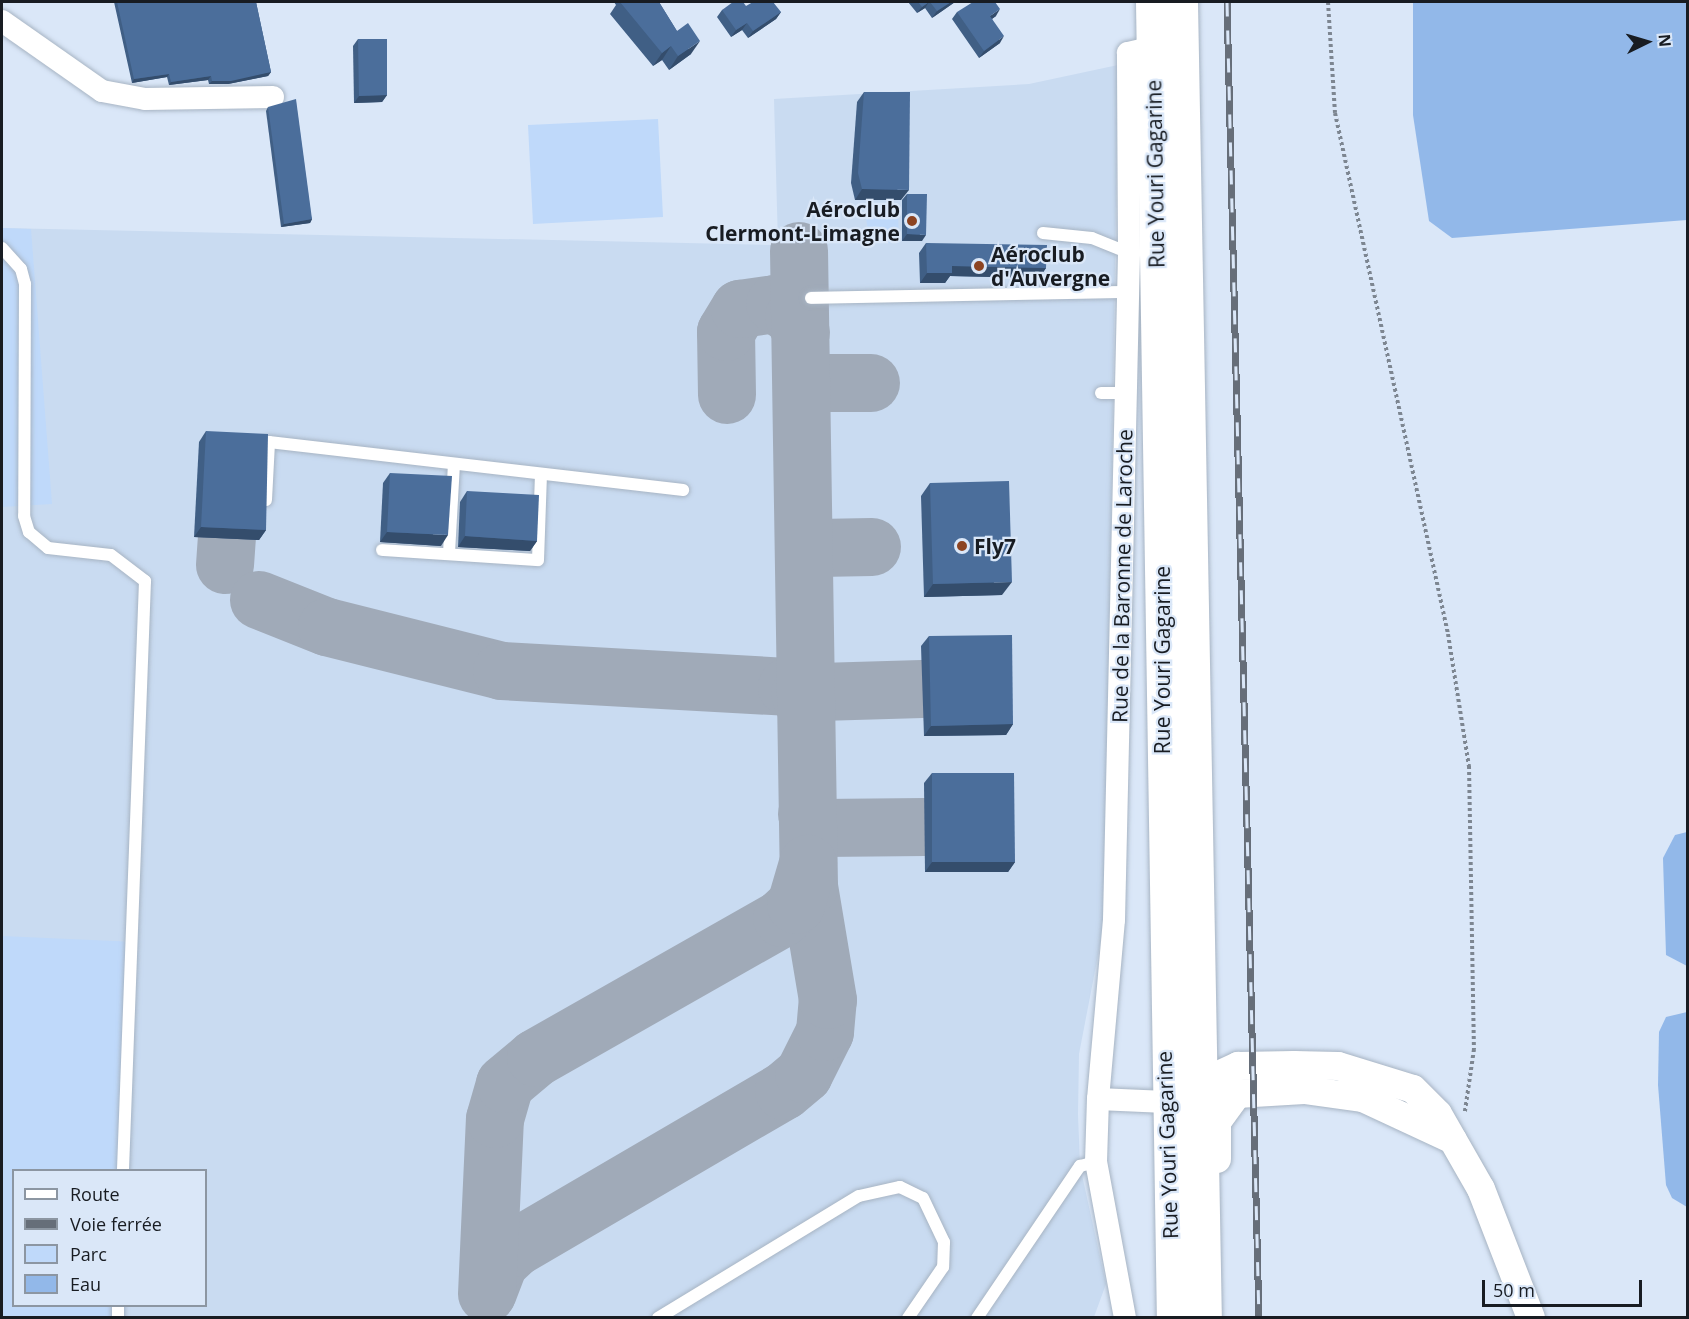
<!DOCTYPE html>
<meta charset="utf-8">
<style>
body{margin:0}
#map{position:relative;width:1689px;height:1319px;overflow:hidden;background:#dae7f8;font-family:"Open Sans",sans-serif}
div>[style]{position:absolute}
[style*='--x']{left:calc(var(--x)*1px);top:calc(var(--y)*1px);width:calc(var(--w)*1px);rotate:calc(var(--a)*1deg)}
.built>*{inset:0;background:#c9dbf1}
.green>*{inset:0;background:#bfd9fa}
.water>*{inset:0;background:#92b8e9}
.taxiway>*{height:58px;margin:-29px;padding:0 29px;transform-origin:29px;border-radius:29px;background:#a0aab8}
.path>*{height:4px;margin-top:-2px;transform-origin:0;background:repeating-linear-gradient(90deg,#7d8691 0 3px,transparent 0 6px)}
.roads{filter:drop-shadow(0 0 2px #a7b4c3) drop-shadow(0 0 2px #a7b4c3)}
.service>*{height:12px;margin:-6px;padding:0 6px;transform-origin:6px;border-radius:6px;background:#fff}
.minor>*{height:22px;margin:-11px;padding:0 11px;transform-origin:11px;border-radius:11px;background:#fff}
.tertiary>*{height:28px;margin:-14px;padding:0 14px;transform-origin:14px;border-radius:14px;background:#fff}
.secondary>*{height:33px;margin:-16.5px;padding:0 16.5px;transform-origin:16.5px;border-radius:16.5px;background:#fff}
.rail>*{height:7px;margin-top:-3.5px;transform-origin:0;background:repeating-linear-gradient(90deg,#dae7f8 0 14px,#666e79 0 28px);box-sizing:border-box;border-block:2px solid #666e79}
.wall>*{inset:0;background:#405f85}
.shaded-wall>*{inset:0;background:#344d6c}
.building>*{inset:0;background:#4b6e9b}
.dots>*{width:16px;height:16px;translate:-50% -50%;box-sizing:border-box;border:3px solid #dae7f8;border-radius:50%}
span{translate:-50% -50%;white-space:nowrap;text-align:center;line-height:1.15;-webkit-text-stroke:4.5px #dae7f8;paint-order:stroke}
.street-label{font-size:21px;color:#181c22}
.poi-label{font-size:21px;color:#181c22;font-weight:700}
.right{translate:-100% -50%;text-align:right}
.left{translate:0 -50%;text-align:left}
.frame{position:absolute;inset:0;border:3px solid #181c22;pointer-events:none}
.legend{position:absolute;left:12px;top:1169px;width:195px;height:138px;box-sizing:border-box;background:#dae7f8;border:2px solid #8c96a2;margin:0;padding:8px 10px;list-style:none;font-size:18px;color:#181c22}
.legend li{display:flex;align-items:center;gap:12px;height:30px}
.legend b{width:30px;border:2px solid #8c96a2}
.north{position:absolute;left:1617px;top:12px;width:60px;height:60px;-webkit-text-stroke:4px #dae7f8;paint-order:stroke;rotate:85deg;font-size:16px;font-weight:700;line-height:24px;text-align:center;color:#181c22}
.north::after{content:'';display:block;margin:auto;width:21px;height:27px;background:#181c22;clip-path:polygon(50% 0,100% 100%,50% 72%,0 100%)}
.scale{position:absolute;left:1482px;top:1280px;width:160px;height:27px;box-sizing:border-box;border:3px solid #181c22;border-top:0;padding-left:8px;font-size:18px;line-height:21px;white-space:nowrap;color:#181c22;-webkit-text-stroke:4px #dae7f8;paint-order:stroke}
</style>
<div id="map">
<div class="built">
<div style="clip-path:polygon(evenodd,1118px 65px,1105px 919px,1079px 1054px,1078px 1114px,1080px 1166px,1106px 1284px,1094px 1317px,2px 1318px,2px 228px,778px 245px,774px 99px,1029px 84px,1118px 65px,14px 1170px,206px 1170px,206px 1306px,14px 1306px,14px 1170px)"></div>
</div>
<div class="green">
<div style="clip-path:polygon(658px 119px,663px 217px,533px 224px,528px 125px)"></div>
<div style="clip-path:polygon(865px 212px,898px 212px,899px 243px,870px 243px)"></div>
<div style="clip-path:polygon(2px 228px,31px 229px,52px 504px,2px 507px)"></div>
<div style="clip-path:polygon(2px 936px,137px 942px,130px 1170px,14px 1170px,14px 1306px,126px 1306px,125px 1317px,2px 1318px)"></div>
</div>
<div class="water">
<div style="clip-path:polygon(1413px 2px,1687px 2px,1687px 220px,1452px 238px,1429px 221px,1413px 115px)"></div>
<div style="clip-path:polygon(1687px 832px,1688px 832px,1687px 966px,1666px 955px,1663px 858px,1675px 835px)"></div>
<div style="clip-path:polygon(1687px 1012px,1688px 1012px,1687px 1207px,1672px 1198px,1666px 1185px,1658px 1085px,1659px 1032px,1666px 1017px)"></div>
</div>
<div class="taxiway">
<div style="--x:727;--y:395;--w:63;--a:-90.9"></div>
<div style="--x:726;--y:332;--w:27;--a:-59"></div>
<div style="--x:740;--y:309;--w:35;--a:-8"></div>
<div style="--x:775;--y:304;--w:23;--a:34"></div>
<div style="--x:794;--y:317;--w:17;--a:66"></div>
<div style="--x:802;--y:396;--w:18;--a:-45"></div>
<div style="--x:815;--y:383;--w:56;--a:0"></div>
<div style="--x:804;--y:562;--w:20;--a:-45"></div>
<div style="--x:818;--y:548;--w:54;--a:-1.1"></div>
<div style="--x:225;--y:565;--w:26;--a:-86"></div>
<div style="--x:259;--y:600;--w:73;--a:21.7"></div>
<div style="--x:327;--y:627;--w:180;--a:14.1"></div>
<div style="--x:502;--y:671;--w:285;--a:3.2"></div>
<div style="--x:787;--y:687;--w:15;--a:28"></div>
<div style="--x:800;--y:694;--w:16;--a:68"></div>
<div style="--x:806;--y:709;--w:14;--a:-73"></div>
<div style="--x:810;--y:696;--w:11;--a:-22"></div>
<div style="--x:820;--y:692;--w:102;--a:-1.7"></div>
<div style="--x:807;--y:814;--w:20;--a:45"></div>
<div style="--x:821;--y:828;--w:104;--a:-0.6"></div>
<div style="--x:488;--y:1292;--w:31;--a:-69"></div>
<div style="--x:499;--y:1263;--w:22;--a:-43"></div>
<div style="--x:515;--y:1248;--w:311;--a:-30.3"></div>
<div style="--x:784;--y:1091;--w:26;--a:-40"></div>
<div style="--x:804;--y:1074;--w:47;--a:-63.4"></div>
<div style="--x:825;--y:1032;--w:32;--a:-85"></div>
<div style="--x:828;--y:1000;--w:115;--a:-99.5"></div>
<div style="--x:809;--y:887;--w:636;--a:-90.9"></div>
<div style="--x:487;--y:1294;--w:175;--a:-87.4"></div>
<div style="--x:495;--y:1119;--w:36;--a:-74"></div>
<div style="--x:505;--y:1084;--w:40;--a:-40"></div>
<div style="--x:536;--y:1058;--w:283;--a:-29.6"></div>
<div style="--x:782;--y:918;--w:19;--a:-43"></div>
<div style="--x:796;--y:905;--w:43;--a:-73.7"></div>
</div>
<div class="path">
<div style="--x:1328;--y:2;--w:111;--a:86.4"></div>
<div style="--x:1335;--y:113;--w:533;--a:77.76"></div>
<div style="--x:1448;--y:634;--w:134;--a:81"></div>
<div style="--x:1469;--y:766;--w:283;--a:89"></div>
<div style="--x:1474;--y:1049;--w:63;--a:98.3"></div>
</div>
<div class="roads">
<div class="service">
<div style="--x:1043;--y:233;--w:49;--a:5.8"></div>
<div style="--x:1092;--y:238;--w:40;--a:22"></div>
<div style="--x:2;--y:248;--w:28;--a:48"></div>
<div style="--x:21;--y:269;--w:16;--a:75"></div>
<div style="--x:25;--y:284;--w:232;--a:90.2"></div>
<div style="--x:24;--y:516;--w:17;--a:73"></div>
<div style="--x:29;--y:532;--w:25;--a:40"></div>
<div style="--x:48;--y:548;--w:63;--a:6.3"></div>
<div style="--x:111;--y:555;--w:43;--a:37.4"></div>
<div style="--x:145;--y:581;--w:589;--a:92.14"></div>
<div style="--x:811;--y:298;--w:317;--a:-1.1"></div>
<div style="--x:1101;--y:393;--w:25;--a:0"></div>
<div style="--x:266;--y:500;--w:58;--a:-87"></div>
<div style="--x:269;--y:442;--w:417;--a:6.6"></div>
<div style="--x:382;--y:550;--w:156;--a:3.7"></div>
<div style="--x:538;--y:560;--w:86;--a:-88"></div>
<div style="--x:449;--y:553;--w:89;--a:-86.8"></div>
<div style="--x:118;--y:1318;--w:12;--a:-90"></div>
<div style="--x:658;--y:1318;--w:235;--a:-31.3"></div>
<div style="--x:859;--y:1196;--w:42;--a:-12.4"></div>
<div style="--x:900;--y:1187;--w:25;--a:26"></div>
<div style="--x:923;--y:1198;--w:49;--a:64.5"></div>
<div style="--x:944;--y:1242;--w:25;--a:92"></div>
<div style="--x:943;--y:1267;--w:62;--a:124.5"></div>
<div style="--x:977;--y:1318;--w:184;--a:-55.9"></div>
<div style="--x:1080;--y:1166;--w:16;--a:-14"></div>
</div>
<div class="minor">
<div style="--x:2;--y:21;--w:122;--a:35"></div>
<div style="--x:102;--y:91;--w:44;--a:10.5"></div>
<div style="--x:145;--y:99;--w:128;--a:-0.9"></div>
<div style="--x:1098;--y:1099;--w:68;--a:2.5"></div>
<div style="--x:1125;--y:1318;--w:159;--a:-100.5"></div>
<div style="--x:1096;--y:1162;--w:63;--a:-88.2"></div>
<div style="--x:1098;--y:1099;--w:180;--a:-84.9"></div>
<div style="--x:1114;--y:920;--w:667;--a:-88.71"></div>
<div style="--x:1129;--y:253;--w:200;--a:-90.3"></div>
<div style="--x:1128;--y:53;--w:26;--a:-13"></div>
</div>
<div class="tertiary">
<div style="--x:1195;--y:1073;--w:47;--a:26.6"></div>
<div style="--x:1237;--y:1094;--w:67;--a:-3.4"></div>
<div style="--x:1304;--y:1090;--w:60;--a:7.7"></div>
<div style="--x:1363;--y:1098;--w:99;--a:25"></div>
<div style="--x:1184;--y:1091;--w:60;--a:-24.8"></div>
<div style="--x:1238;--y:1066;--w:56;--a:-1"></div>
<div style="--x:1294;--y:1065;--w:44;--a:1.3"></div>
<div style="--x:1338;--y:1066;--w:78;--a:17"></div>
<div style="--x:1413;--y:1089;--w:35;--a:45"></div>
<div style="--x:1438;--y:1114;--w:86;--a:60.2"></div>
<div style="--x:1481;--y:1189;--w:138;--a:68.8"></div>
<div style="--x:1217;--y:1159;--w:37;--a:-90"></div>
<div style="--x:1217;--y:1122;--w:34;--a:-54"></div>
</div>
<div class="secondary">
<div style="--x:1152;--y:2;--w:1316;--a:89.09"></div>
<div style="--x:1181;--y:2;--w:1316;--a:88.96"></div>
</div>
</div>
<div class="rail">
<div style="--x:1227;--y:2;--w:1316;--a:88.61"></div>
</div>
<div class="wall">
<div style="clip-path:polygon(114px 2px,256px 2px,271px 72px,268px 76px,228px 84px,209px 84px,208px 80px,169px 85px,167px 77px,132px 83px)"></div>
<div style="clip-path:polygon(614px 2px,659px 2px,691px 54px,669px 70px,662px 60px,653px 66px,610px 14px,616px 5px)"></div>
<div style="clip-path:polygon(908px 2px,955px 2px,932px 18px,925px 8px,917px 13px)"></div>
<div style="clip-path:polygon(746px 6px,781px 12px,776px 19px,748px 38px,742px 30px,731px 37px,717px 17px,722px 10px)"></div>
<div style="clip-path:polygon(957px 12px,996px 16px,992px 19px,1000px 43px,979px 58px,952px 19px)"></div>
<div style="clip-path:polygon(358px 39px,387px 95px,382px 102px,354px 103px,353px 46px)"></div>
<div style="clip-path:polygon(864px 92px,901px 200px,855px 200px,851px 183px,857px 102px)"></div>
<div style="clip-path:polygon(268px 107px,312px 219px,310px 223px,281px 227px,266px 111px)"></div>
<div style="clip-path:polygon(907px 194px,922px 241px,902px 241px,902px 200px)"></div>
<div style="clip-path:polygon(926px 243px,1046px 268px,1039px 278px,950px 276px,945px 283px,920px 283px,919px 253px)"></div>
<div style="clip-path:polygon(206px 431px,266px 530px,259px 540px,194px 537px,199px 442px)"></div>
<div style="clip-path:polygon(390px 473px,441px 546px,380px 542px,383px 483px)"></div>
<div style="clip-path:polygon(930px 483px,1002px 595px,924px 597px,921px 496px)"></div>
<div style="clip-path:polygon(467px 491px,537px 541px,530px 551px,458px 547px,460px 502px)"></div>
<div style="clip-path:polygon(929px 636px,1013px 724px,1006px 735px,924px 736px,921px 646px)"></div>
<div style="clip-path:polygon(932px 773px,1015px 862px,1008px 872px,925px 872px,924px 783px)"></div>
</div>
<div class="shaded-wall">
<div style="clip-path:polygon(929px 2px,925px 8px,917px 13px,922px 7px)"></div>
<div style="clip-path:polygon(951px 2px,955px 2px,932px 18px,937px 11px)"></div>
<div style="clip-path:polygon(1000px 9px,996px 16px,986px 23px,990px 16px)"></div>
<div style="clip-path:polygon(781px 12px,776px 19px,748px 38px,753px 31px)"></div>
<div style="clip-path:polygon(747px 23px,742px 30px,731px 37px,736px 30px)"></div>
<div style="clip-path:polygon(1004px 36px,1000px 43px,979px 58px,984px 51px)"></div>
<div style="clip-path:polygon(700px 41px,691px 54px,669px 70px,678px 56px)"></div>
<div style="clip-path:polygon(671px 46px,662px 60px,653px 66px,662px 53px)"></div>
<div style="clip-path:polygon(271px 72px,268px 76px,228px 84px,209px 84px,212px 81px)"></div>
<div style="clip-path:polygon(169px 74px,167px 77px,132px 83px,134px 79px)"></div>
<div style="clip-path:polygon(211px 76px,208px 80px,169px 85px,171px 82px)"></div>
<div style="clip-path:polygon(387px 95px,382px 102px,354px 103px,359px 96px)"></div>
<div style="clip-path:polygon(862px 189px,909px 190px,901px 200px,855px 200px)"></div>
<div style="clip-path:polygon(312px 219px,310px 223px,281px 227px,284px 224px)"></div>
<div style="clip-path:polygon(907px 234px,926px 235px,922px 241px,902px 241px)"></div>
<div style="clip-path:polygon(952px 266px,1046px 268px,1039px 278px,950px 276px,945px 283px,920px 283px,927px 273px)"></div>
<div style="clip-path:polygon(201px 527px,266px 530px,259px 540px,194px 537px)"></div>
<div style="clip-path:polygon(387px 532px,448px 535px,441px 546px,380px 542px)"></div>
<div style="clip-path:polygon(465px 536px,537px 541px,530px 551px,458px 547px)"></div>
<div style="clip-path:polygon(1012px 582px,1002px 595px,924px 597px,933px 584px)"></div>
<div style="clip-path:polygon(1013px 724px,1006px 735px,924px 736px,931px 726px)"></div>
<div style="clip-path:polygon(932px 862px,1015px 862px,1008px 872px,925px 872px)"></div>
</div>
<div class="building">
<div style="clip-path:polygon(117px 2px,256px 2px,271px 72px,231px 81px,212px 81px,211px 76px,171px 82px,169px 74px,134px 79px)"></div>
<div style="clip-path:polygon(620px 2px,659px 2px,677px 31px,688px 23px,700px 41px,678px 56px,671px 46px,662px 53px)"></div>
<div style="clip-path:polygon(733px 2px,743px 2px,746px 6px,753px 2px,773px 2px,781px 12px,753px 31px,747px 23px,736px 30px,722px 10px)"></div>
<div style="clip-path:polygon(918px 2px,929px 2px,922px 7px)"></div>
<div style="clip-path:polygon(930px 2px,951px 2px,937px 11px)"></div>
<div style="clip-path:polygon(973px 2px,995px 2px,1000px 9px,990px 16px,1004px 36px,984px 51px,957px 12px)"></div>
<div style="clip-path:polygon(358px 39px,387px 39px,387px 95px,359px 96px)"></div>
<div style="clip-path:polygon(864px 92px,910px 92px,909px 190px,862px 189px,858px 173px)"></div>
<div style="clip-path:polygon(296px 99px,312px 219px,284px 224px,268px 107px)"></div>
<div style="clip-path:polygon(907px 194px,927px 194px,926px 235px,907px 234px)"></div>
<div style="clip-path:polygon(926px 243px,1047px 245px,1046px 268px,952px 266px,952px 273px,927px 273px)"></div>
<div style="clip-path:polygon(206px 431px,268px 434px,266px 530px,201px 527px)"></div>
<div style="clip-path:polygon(390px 473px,452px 476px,448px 535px,387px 532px)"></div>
<div style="clip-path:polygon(1009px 481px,1012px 582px,933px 584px,930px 483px)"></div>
<div style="clip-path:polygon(467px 491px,539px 495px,537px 541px,465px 536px)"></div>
<div style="clip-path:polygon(1012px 635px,1013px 724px,931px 726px,929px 636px)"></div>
<div style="clip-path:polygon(932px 773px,1014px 773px,1015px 862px,932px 862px)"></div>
</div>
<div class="dots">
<div style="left:912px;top:221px;background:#8c4422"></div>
<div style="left:979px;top:266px;background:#8c4422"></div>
<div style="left:962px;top:546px;background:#8c4422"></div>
</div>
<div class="street-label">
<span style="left:1155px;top:174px;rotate:-91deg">Rue Youri Gagarine</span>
<span style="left:1122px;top:576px;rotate:-89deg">Rue de la Baronne de Laroche</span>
<span style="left:1162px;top:660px;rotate:-90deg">Rue Youri Gagarine</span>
<span style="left:1167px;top:1145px;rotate:-92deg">Rue Youri Gagarine</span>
</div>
<div class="poi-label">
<span class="right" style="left:900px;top:221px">Aéroclub<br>Clermont-Limagne</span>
<span class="left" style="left:991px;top:266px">Aéroclub<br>d'Auvergne</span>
<span class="left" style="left:974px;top:546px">Fly7</span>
</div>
<div class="frame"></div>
<ul class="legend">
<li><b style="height:8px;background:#fff"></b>Route</li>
<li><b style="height:8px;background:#666e79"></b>Voie ferrée</li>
<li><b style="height:16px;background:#bfd9fa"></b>Parc</li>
<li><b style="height:16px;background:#92b8e9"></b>Eau</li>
</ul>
<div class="north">N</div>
<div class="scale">50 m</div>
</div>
